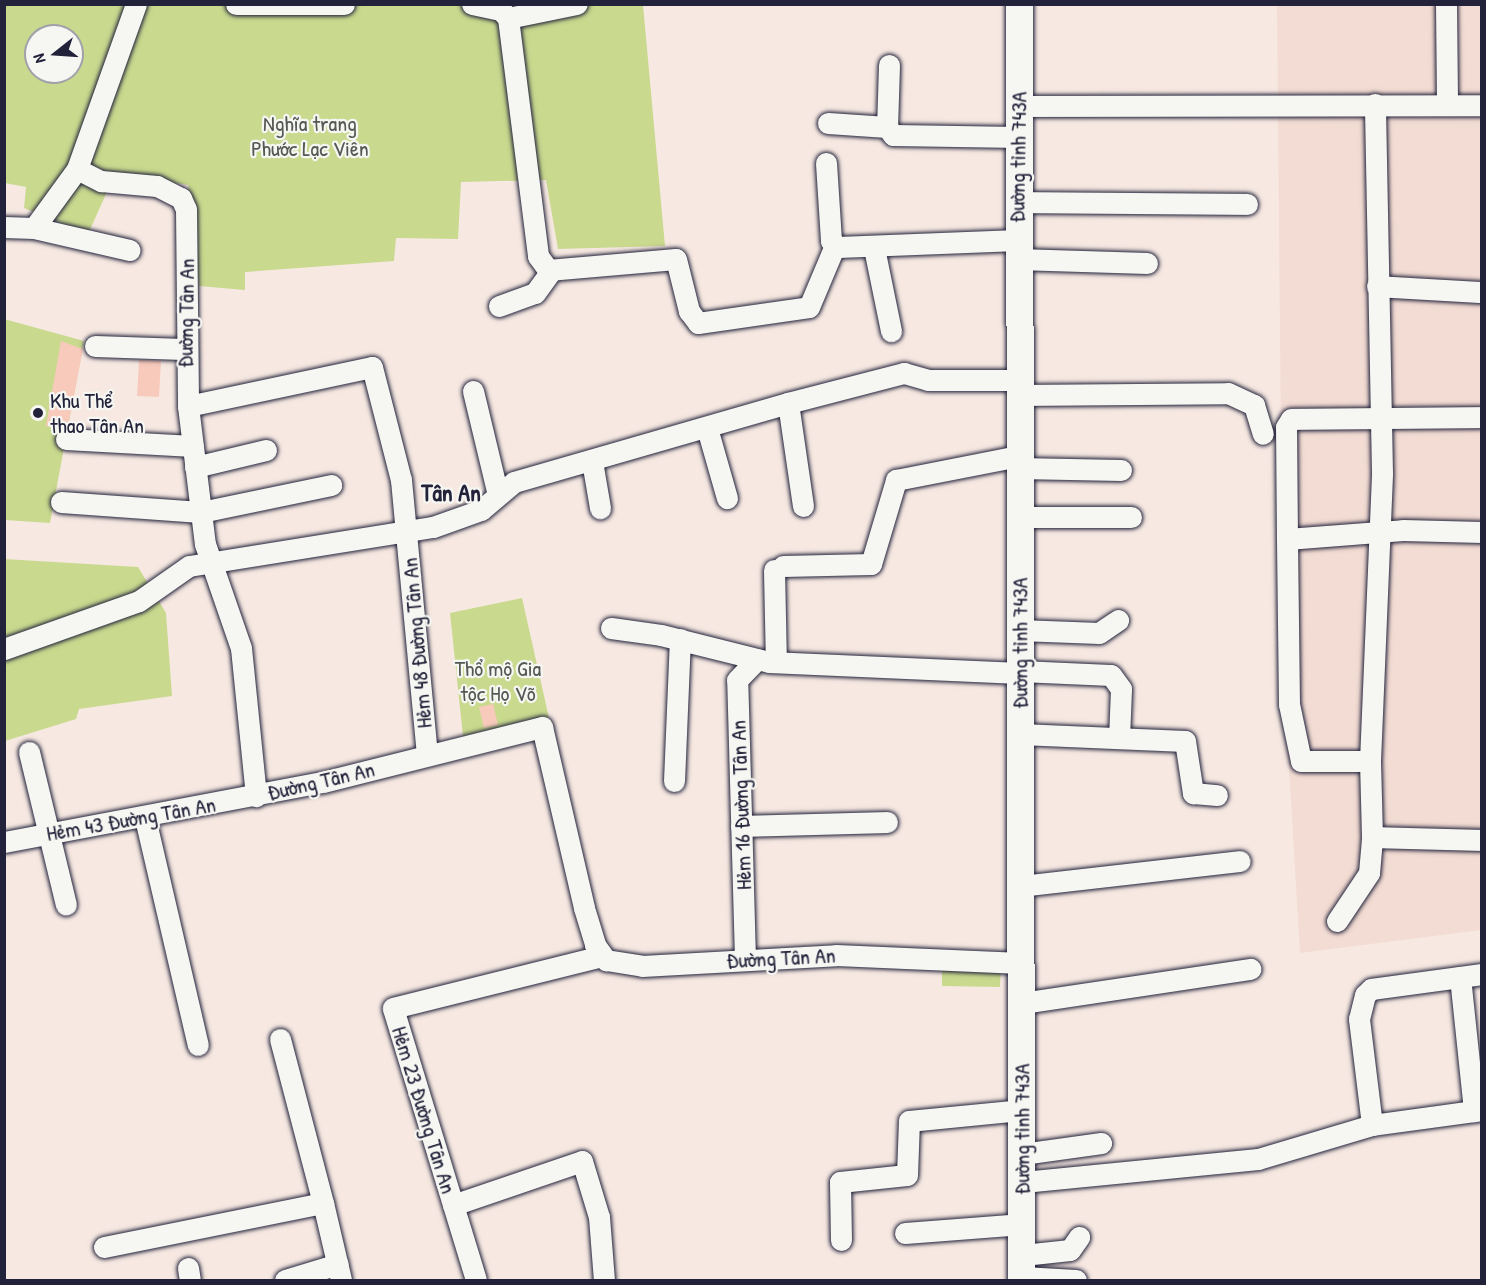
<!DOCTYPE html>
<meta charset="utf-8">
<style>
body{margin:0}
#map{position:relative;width:1486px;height:1285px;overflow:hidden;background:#f7e9e2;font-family:"Patrick Hand",sans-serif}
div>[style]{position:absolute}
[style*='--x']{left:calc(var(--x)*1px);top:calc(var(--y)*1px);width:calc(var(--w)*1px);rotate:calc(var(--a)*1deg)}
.built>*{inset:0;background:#f3dcd3}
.green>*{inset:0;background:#c9d98e}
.building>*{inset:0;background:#f8cabb}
.roads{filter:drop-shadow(0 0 2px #22223b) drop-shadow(0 0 2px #22223b)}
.minor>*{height:21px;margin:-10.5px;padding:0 10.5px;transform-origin:10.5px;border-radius:10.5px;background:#f6f6f2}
.major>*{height:27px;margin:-13.5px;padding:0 13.5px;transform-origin:13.5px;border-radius:13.5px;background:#f6f6f2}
.dots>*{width:16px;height:16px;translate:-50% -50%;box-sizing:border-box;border:3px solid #f6f6f2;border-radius:50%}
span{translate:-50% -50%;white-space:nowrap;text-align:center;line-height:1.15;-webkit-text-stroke:4.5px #f6f6f2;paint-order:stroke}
.park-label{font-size:22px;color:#545954}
.street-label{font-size:22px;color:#22223b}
.poi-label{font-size:22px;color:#22223b}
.left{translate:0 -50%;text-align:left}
.neighbourhood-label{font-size:24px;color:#22223b;font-weight:700}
.frame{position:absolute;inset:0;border:6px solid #22223b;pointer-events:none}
.north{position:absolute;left:24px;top:24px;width:60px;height:60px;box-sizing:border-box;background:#f6f6f2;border:2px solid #a1a1a9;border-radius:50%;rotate:253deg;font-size:16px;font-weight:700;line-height:24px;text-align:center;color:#22223b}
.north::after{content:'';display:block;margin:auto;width:21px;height:27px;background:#22223b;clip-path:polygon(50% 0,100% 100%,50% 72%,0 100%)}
</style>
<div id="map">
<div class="built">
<div style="clip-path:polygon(1277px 5px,1482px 5px,1481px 930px,1300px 953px,1283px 666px)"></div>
</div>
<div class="green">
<div style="clip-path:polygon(evenodd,4px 5px,643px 5px,665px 246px,558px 249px,546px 180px,461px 182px,458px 239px,396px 238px,394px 261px,245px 272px,245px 290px,199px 286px,188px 185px,115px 174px,88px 234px,24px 208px,26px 187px,5px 183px,4px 5px,36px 36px,72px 36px,72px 72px,36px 72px,36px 36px)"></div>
<div style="clip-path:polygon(4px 319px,84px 341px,50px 523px,5px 520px)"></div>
<div style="clip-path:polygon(4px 559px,138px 567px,166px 613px,172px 696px,79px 709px,76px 719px,5px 741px)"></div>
<div style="clip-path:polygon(522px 598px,549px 718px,463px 736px,450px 613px)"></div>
<div style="clip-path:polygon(942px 966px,1001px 967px,1000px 987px,942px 986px)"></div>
</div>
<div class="building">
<div style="clip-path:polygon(61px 341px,83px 349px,68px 426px,59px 428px,46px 426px)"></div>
<div style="clip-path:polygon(139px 360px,161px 361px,159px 397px,137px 396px)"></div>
<div style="clip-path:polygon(493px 704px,498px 725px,484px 728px,479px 707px)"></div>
</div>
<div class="roads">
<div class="minor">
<div style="--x:136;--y:4;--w:175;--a:109.7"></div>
<div style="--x:77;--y:169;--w:27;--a:27"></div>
<div style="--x:101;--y:181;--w:56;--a:5.1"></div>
<div style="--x:157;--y:186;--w:27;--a:27"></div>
<div style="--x:181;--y:198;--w:12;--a:66"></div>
<div style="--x:186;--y:209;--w:197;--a:89.4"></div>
<div style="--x:188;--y:406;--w:139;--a:83"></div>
<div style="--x:205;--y:544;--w:110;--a:70.9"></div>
<div style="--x:241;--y:648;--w:149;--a:84.2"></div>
<div style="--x:236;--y:4;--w:108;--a:0"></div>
<div style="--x:472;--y:4;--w:30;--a:12"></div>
<div style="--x:501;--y:10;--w:11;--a:49"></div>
<div style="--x:508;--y:18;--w:240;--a:82.8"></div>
<div style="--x:538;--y:256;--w:17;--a:54"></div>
<div style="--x:548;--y:270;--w:128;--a:-4.9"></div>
<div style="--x:676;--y:259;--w:54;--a:76"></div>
<div style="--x:689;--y:311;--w:15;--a:53"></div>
<div style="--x:698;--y:323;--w:112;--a:-8.2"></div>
<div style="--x:809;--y:307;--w:67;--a:-67.2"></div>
<div style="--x:1446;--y:4;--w:100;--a:89.4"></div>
<div style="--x:508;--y:18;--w:70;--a:-11.5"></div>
<div style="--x:889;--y:65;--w:62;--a:91.8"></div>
<div style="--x:887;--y:127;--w:10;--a:53"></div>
<div style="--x:893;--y:135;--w:126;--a:0.9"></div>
<div style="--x:1019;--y:106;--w:463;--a:-0.1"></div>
<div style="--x:828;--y:123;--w:59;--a:3.9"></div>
<div style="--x:826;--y:163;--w:78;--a:86.3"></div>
<div style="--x:831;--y:241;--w:9;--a:41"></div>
<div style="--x:838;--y:247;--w:180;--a:-2.2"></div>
<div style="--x:1018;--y:202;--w:229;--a:0.5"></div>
<div style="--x:4;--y:227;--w:30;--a:2"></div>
<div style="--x:34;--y:228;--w:73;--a:-53.9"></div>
<div style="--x:34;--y:228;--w:98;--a:13"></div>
<div style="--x:874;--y:248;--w:85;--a:78.4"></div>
<div style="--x:1017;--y:259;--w:130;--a:1.8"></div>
<div style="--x:1377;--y:286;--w:105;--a:3.3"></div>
<div style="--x:499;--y:306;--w:38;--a:-20"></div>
<div style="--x:535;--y:293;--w:27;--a:-54"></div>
<div style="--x:95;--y:346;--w:88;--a:2"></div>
<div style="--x:473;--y:391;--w:103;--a:76.5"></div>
<div style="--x:1018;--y:395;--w:210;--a:-0.5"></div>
<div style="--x:1228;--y:393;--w:29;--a:25"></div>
<div style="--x:1254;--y:405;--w:30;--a:73"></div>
<div style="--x:788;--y:403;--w:104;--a:81.7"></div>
<div style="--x:188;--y:406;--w:188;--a:-12"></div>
<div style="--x:372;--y:367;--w:117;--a:75.6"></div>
<div style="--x:401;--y:480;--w:275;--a:84.6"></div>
<div style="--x:707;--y:428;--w:73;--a:74.1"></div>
<div style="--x:66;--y:439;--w:127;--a:3.2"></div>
<div style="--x:592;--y:461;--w:48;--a:80.3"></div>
<div style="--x:195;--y:467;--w:73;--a:-13.5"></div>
<div style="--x:1018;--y:468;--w:103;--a:1.1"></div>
<div style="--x:61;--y:502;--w:140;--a:4.1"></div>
<div style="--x:201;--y:512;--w:133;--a:-11.7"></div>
<div style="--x:1019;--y:517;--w:112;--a:0"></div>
<div style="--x:1287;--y:539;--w:112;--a:-90.5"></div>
<div style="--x:1286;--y:427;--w:9;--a:-58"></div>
<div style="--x:1291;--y:419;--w:191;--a:-0.6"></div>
<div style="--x:783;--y:566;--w:88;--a:-1.3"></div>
<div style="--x:871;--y:564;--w:88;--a:-73.4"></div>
<div style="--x:896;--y:480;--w:124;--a:-11.1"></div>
<div style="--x:774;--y:570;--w:92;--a:88.8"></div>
<div style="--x:611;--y:628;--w:50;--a:8"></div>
<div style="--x:661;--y:635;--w:111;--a:14"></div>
<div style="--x:769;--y:662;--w:251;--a:2.5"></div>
<div style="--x:1019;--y:630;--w:80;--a:2.1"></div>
<div style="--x:1099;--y:633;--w:23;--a:-34"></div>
<div style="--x:4;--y:649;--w:143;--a:-19.6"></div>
<div style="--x:139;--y:601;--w:61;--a:-35"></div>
<div style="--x:189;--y:566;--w:247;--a:-9.1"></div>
<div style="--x:433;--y:527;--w:51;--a:-19.5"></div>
<div style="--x:481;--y:510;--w:43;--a:-40.3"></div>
<div style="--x:514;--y:482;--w:285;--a:-16.1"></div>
<div style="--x:788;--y:403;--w:120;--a:-14.5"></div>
<div style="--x:904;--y:373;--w:25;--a:16"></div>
<div style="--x:928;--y:380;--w:90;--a:0"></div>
<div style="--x:1020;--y:671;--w:91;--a:2.5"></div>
<div style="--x:1111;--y:675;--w:17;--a:54"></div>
<div style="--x:1121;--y:689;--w:49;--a:92.3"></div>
<div style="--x:1020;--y:734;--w:165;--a:2.4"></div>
<div style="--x:1185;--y:741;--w:53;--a:81.3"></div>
<div style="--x:1193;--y:793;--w:24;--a:5"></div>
<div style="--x:29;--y:752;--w:157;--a:76.4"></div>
<div style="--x:1370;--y:761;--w:69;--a:180"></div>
<div style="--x:1301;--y:761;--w:58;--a:-101.9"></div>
<div style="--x:1289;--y:704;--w:165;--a:-90.7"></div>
<div style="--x:1287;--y:539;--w:116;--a:-4.4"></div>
<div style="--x:1403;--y:530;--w:79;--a:1.5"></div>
<div style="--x:674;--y:781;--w:142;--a:-87.6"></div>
<div style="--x:145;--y:818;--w:233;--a:76.9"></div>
<div style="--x:741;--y:826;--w:146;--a:-1.6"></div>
<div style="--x:1372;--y:837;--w:110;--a:1.6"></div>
<div style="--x:4;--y:842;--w:325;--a:-10.7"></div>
<div style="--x:323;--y:782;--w:226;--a:-14.1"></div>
<div style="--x:542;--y:727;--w:186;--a:76.9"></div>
<div style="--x:584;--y:908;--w:39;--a:73"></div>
<div style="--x:595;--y:945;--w:19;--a:54"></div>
<div style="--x:606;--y:960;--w:36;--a:9"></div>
<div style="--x:642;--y:966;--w:194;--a:-3.2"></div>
<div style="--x:836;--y:955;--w:185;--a:2.5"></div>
<div style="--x:1021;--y:886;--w:220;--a:-6.5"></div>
<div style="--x:1337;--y:921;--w:58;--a:-56.3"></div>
<div style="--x:1369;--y:873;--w:36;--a:-85"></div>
<div style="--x:1372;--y:837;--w:76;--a:-91.5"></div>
<div style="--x:1370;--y:761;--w:288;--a:-87.6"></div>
<div style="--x:1382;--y:473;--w:369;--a:-91.1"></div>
<div style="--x:745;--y:959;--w:279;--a:-91.6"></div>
<div style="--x:737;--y:680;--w:29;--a:-46"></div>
<div style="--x:1460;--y:977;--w:135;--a:84"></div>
<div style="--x:1022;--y:1003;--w:231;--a:-8.5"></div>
<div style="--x:280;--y:1039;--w:170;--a:75.3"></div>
<div style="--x:1372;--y:1125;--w:107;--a:-97"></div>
<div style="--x:1359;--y:1019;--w:25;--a:-76"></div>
<div style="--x:1365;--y:995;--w:8;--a:-45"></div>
<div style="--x:1371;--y:989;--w:112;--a:-7.7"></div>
<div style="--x:1022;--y:1154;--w:80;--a:-7.9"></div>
<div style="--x:1023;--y:1182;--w:236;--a:-5.6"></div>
<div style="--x:1258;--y:1159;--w:119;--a:-16.6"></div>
<div style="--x:1372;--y:1125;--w:111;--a:-7.8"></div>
<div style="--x:453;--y:1205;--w:136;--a:-18.8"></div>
<div style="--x:582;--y:1161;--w:59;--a:73.1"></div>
<div style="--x:599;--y:1217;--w:63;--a:85.5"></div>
<div style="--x:905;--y:1233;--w:118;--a:-4.4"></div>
<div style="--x:841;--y:1240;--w:58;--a:-91"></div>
<div style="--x:840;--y:1182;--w:67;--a:-6"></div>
<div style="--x:907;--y:1175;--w:54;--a:-87.9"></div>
<div style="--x:909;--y:1121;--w:114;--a:-5.6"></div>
<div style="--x:104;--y:1247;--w:223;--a:-11.4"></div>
<div style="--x:323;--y:1203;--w:79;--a:76.8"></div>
<div style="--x:1023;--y:1255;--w:47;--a:-6.1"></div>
<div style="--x:1070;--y:1250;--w:16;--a:-55"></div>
<div style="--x:188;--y:1268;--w:12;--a:81"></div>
<div style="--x:1022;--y:1277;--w:54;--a:3.2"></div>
<div style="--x:285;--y:1280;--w:55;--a:-16.8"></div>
<div style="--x:476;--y:1280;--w:284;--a:-107"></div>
<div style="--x:393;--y:1008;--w:214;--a:-14"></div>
</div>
<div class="major">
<div style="--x:1019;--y:4;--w:1276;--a:89.91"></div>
</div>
</div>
<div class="dots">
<div style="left:38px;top:413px;background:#22223b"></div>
</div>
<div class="park-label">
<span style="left:310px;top:136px">Nghĩa trang<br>Phước Lạc Viên</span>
<span style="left:498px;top:681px">Thổ mộ Gia<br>tộc Họ Võ</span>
</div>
<div class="street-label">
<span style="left:1018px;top:157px;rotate:-89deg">Đường tỉnh 743A</span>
<span style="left:186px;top:313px;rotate:-89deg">Đường Tân An</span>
<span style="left:417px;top:643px;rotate:-95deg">Hẻm 48 Đường Tân An</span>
<span style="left:1020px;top:643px;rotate:-90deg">Đường tỉnh 743A</span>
<span style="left:321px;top:781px;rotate:-13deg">Đường Tân An</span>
<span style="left:741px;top:805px;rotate:-92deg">Hẻm 16 Đường Tân An</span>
<span style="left:131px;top:819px;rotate:-10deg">Hẻm 43 Đường Tân An</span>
<span style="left:781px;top:958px;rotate:-3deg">Đường Tân An</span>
<span style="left:424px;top:1110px;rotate:73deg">Hẻm 23 Đường Tân An</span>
<span style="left:1022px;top:1129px;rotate:-90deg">Đường tỉnh 743A</span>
</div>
<div class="poi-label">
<span class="left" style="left:50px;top:413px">Khu Thể<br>thao Tân An</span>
</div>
<div class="neighbourhood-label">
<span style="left:451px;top:493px">Tân An</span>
</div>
<div class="frame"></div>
<div class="north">N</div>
</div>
